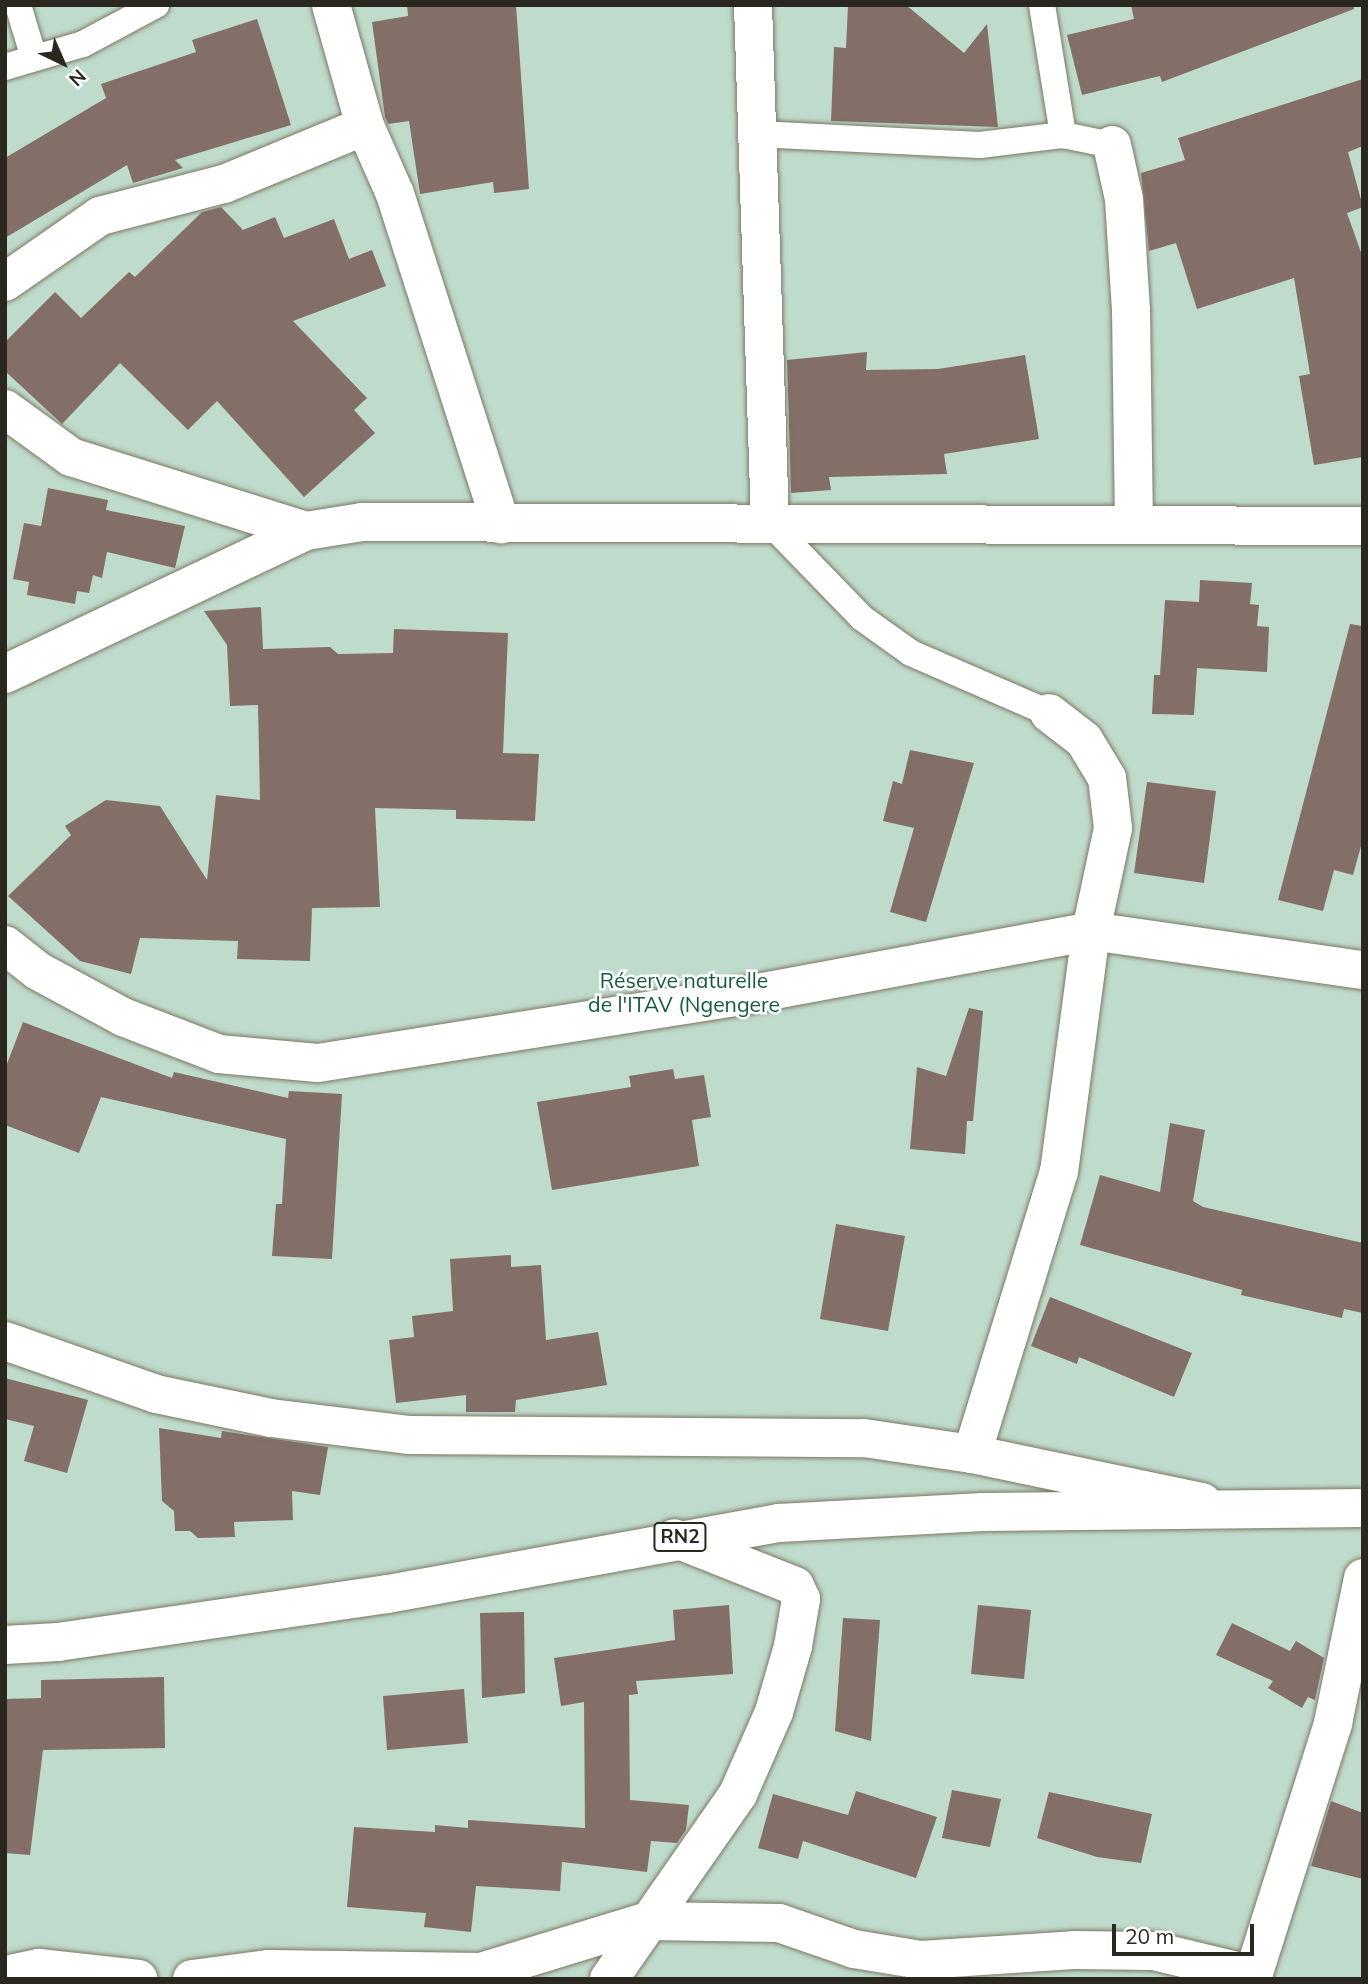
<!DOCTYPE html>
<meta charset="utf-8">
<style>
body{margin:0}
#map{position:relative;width:1368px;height:1984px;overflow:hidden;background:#fefbf3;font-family:Mulish,sans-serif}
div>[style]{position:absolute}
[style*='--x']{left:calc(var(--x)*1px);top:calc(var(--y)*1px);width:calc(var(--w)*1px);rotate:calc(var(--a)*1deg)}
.green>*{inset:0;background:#bfdbcb}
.building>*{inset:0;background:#846e68}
.roads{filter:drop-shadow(0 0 2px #7d7864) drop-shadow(0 0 2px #7d7864)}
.service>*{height:26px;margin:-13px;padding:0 13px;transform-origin:13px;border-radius:13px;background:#fff}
.minor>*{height:38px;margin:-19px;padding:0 19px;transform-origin:19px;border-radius:19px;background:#fff}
.trunk>*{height:38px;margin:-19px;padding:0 19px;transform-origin:19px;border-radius:19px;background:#fff}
span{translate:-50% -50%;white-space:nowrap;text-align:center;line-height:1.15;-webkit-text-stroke:5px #fff;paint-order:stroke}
.shield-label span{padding:2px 5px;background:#fff;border:2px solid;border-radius:5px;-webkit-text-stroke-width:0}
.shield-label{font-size:19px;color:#2a271f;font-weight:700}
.park-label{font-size:21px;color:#145a3d}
.frame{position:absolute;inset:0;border:7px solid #2a271f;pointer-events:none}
.north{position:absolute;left:28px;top:28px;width:70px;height:70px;-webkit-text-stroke:5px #fff;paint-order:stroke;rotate:136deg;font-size:19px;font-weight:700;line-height:28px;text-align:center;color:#2a271f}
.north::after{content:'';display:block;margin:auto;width:24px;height:32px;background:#2a271f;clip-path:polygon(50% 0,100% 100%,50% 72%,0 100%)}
.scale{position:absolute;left:1112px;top:1924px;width:142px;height:32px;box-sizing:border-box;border:4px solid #2a271f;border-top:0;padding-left:9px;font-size:21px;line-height:24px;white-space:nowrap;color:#2a271f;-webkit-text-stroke:5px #fff;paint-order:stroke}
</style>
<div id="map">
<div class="green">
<div style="clip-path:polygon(5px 5px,1363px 5px,1363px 1979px,5px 1979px)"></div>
</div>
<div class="building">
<div style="clip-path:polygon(407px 5px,516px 5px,529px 189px,494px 193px,493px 182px,420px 194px,409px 121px,388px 124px,385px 117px,372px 22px,408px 16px)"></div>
<div style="clip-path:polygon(848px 5px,906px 5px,964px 53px,987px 24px,998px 127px,831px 121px,834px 47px,846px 48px)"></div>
<div style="clip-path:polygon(1131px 5px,1354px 5px,1354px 9px,1162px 82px,1160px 76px,1082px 95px,1067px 35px,1134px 19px)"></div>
<div style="clip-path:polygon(257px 19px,291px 125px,175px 160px,183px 168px,133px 183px,127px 165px,5px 238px,5px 158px,106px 98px,101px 84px,196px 52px,192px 40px)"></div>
<div style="clip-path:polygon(1363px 79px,1363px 146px,1348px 152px,1363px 207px,1347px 213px,1363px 258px,1363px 457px,1314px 465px,1299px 376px,1310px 374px,1294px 278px,1197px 309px,1176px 243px,1149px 251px,1141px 173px,1185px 160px,1178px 138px)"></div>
<div style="clip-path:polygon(221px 207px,243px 230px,275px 217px,284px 238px,334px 219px,349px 259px,372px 250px,386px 286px,293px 321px,367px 398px,354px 410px,375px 433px,304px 497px,217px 401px,188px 430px,120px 363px,62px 424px,5px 371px,5px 342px,55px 292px,81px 318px,129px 272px,135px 277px,202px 212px)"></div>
<div style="clip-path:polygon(867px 352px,866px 370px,938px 369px,1025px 355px,1039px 439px,944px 454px,947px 474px,829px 477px,831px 490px,791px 493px,787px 360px)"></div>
<div style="clip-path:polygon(48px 488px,108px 500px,106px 510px,185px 526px,175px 568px,107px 552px,102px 578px,93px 575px,89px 593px,77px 591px,75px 604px,27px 595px,29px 582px,13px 579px,24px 523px,41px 526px)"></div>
<div style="clip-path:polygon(1200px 580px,1252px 583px,1250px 604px,1259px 605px,1257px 626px,1269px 627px,1267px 672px,1197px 668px,1194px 715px,1152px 714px,1154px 675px,1160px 675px,1165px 600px,1199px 602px)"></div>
<div style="clip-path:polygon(261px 607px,263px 649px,330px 647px,338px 654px,393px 653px,394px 629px,508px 633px,503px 753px,539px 754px,535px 821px,456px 819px,456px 810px,375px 808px,380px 907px,312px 908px,310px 961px,237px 959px,238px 941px,140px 938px,131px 974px,80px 961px,8px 896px,71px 835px,65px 826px,106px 800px,160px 806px,207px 880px,216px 795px,260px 800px,258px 705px,230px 706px,227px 645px,204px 611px)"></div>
<div style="clip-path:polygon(1350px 624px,1363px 626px,1363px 839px,1353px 875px,1334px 870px,1323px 911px,1278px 900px)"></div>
<div style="clip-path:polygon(910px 750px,974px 763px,926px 922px,890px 912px,914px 828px,883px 821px,893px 781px,902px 784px)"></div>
<div style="clip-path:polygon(1147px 782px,1216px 791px,1204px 883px,1134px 873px)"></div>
<div style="clip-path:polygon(969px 1008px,983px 1011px,973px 1121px,967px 1121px,965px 1154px,910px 1149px,917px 1067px,946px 1076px)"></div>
<div style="clip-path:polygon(23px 1022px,172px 1078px,174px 1072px,288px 1098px,289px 1091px,342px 1094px,332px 1259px,272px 1256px,276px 1204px,282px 1204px,286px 1139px,101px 1097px,79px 1153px,5px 1125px,5px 1069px)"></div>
<div style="clip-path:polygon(673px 1069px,675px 1079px,704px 1075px,711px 1117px,692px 1120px,699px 1166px,552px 1190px,537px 1102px,631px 1087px,629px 1076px)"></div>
<div style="clip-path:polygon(1170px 1123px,1205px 1130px,1193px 1201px,1203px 1207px,1363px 1243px,1363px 1313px,1344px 1309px,1342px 1318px,1241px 1295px,1242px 1290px,1080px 1245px,1100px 1175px,1160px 1192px)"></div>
<div style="clip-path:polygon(836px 1224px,905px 1236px,888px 1331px,820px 1319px)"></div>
<div style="clip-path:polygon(511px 1255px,511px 1267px,541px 1265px,546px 1340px,598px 1332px,607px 1385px,516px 1400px,515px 1412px,466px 1412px,466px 1395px,396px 1403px,389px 1340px,414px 1337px,412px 1316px,453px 1311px,450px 1259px)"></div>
<div style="clip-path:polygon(1050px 1297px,1192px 1353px,1174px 1397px,1079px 1357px,1077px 1364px,1031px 1346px)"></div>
<div style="clip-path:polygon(5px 1378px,88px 1400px,67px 1473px,24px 1461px,34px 1426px,5px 1419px)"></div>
<div style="clip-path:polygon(159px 1428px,221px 1438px,222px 1431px,328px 1447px,320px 1495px,292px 1491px,293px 1520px,234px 1522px,235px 1537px,198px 1538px,190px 1531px,175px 1531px,174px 1511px,162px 1501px)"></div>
<div style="clip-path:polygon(729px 1605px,733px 1674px,636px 1681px,638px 1694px,629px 1695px,630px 1800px,689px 1805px,686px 1830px,677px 1843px,651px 1841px,647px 1872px,562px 1862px,560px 1891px,476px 1886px,471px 1932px,424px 1927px,426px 1913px,347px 1907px,354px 1827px,435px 1832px,435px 1825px,468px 1828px,468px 1820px,585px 1828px,584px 1702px,561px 1706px,554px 1658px,675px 1640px,673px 1610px)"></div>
<div style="clip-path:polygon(978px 1605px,1031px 1610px,1024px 1679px,971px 1674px)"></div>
<div style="clip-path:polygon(524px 1612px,525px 1693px,482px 1698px,480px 1613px)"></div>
<div style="clip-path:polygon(843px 1618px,880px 1620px,871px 1741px,835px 1731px)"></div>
<div style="clip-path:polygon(1232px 1623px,1290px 1651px,1296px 1641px,1324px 1658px,1315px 1700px,1308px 1697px,1302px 1708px,1268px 1688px,1273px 1681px,1216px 1655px)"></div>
<div style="clip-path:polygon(164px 1677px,165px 1748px,43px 1750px,30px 1855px,5px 1853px,5px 1699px,41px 1698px,41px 1680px)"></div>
<div style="clip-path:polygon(464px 1689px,468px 1743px,387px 1750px,383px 1696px)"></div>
<div style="clip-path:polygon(952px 1790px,1001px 1799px,990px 1847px,942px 1838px)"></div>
<div style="clip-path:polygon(856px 1791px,937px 1817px,916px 1878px,803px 1841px,798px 1859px,758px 1848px,773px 1794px,848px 1815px)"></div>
<div style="clip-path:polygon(1049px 1792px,1152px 1814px,1141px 1863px,1097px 1857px,1037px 1838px)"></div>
<div style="clip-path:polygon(1331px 1801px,1363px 1813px,1363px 1879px,1311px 1866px)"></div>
</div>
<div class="roads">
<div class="service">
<div style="--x:18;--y:5;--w:55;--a:73.2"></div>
<div style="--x:1042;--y:5;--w:132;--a:80.8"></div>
<div style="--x:5;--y:67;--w:81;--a:-16.4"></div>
<div style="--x:83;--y:44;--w:83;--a:-28.1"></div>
<div style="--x:757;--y:134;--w:223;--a:2.8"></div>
<div style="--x:980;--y:145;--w:84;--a:-6.9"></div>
<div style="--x:1063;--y:135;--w:50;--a:11.5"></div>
<div style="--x:770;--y:523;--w:132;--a:45.9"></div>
<div style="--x:862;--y:618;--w:60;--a:35.5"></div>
<div style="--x:911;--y:653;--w:150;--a:23.5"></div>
</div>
<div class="minor">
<div style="--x:331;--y:5;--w:126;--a:74.3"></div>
<div style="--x:365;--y:126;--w:74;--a:66.2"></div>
<div style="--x:395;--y:194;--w:347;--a:72.2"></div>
<div style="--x:753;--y:5;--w:518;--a:88.12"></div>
<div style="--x:1112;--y:145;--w:55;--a:77.5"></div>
<div style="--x:1124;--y:199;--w:112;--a:86.4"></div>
<div style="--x:1131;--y:311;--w:213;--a:89.2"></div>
<div style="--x:5;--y:282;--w:116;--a:-34.8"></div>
<div style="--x:100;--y:216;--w:128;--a:-14.5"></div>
<div style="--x:224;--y:184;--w:152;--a:-22.4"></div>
<div style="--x:5;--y:409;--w:82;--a:36"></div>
<div style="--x:71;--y:457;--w:246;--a:17.5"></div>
<div style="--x:5;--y:674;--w:333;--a:-25.4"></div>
<div style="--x:306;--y:531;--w:57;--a:-9.1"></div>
<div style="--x:362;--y:522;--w:1001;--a:0.23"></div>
<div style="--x:5;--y:945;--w:42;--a:38.2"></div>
<div style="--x:38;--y:971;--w:97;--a:28.4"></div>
<div style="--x:123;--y:1017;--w:103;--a:21.1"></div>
<div style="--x:219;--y:1054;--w:99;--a:5.2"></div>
<div style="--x:318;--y:1063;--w:434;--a:-9"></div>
<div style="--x:747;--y:995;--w:350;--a:-10.5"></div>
<div style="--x:1091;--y:931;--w:275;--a:8.2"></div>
<div style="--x:5;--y:1341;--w:160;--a:19.3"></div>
<div style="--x:156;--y:1394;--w:117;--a:11.8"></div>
<div style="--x:271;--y:1418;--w:140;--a:7"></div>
<div style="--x:410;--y:1435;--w:454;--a:0.4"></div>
<div style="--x:864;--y:1438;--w:109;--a:8.4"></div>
<div style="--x:972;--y:1454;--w:235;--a:11.8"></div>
<div style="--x:972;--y:1454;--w:295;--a:-72.9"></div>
<div style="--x:1059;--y:1172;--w:243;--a:-82.4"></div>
<div style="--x:1091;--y:931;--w:105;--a:-77.9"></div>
<div style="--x:1113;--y:828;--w:50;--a:-96.8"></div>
<div style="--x:1107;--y:778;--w:44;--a:-121.2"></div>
<div style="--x:1084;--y:740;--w:44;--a:-142.4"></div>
<div style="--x:5;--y:1975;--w:35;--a:-12"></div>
<div style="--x:39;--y:1968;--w:100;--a:6.3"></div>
<div style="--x:192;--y:1979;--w:78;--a:-7.4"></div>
<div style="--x:269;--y:1969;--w:212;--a:0.8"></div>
<div style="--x:481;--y:1972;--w:175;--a:-17"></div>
<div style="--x:648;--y:1921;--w:131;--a:0.9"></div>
<div style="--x:779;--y:1923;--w:79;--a:19.1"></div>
<div style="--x:854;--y:1949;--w:68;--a:9.3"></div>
<div style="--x:921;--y:1960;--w:153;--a:-3.7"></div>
<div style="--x:1074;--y:1950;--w:80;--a:0.7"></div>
<div style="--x:1154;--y:1951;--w:102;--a:13.6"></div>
<div style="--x:609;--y:1979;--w:226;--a:-55.1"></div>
<div style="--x:738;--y:1794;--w:90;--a:-66.3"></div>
<div style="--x:774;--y:1712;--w:69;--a:-73.9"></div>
<div style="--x:793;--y:1646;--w:48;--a:-80.3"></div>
<div style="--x:801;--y:1599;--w:14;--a:-115"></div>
<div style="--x:795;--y:1586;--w:130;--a:-158.4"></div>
<div style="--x:1252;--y:1979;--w:269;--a:-72.4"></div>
<div style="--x:1333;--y:1723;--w:148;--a:-78.3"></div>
</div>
<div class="trunk">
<div style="--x:5;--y:1645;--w:53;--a:-3.2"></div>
<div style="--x:58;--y:1642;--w:333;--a:-8.3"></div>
<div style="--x:388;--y:1594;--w:397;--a:-10.3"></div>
<div style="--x:779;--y:1523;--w:204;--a:-3.1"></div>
<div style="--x:983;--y:1512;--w:380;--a:-0.6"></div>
</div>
</div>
<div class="shield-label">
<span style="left:680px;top:1537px">RN2</span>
</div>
<div class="park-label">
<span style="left:684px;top:992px">Réserve naturelle<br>de l'ITAV (Ngengere</span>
</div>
<div class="frame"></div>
<div class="north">N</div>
<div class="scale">20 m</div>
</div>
